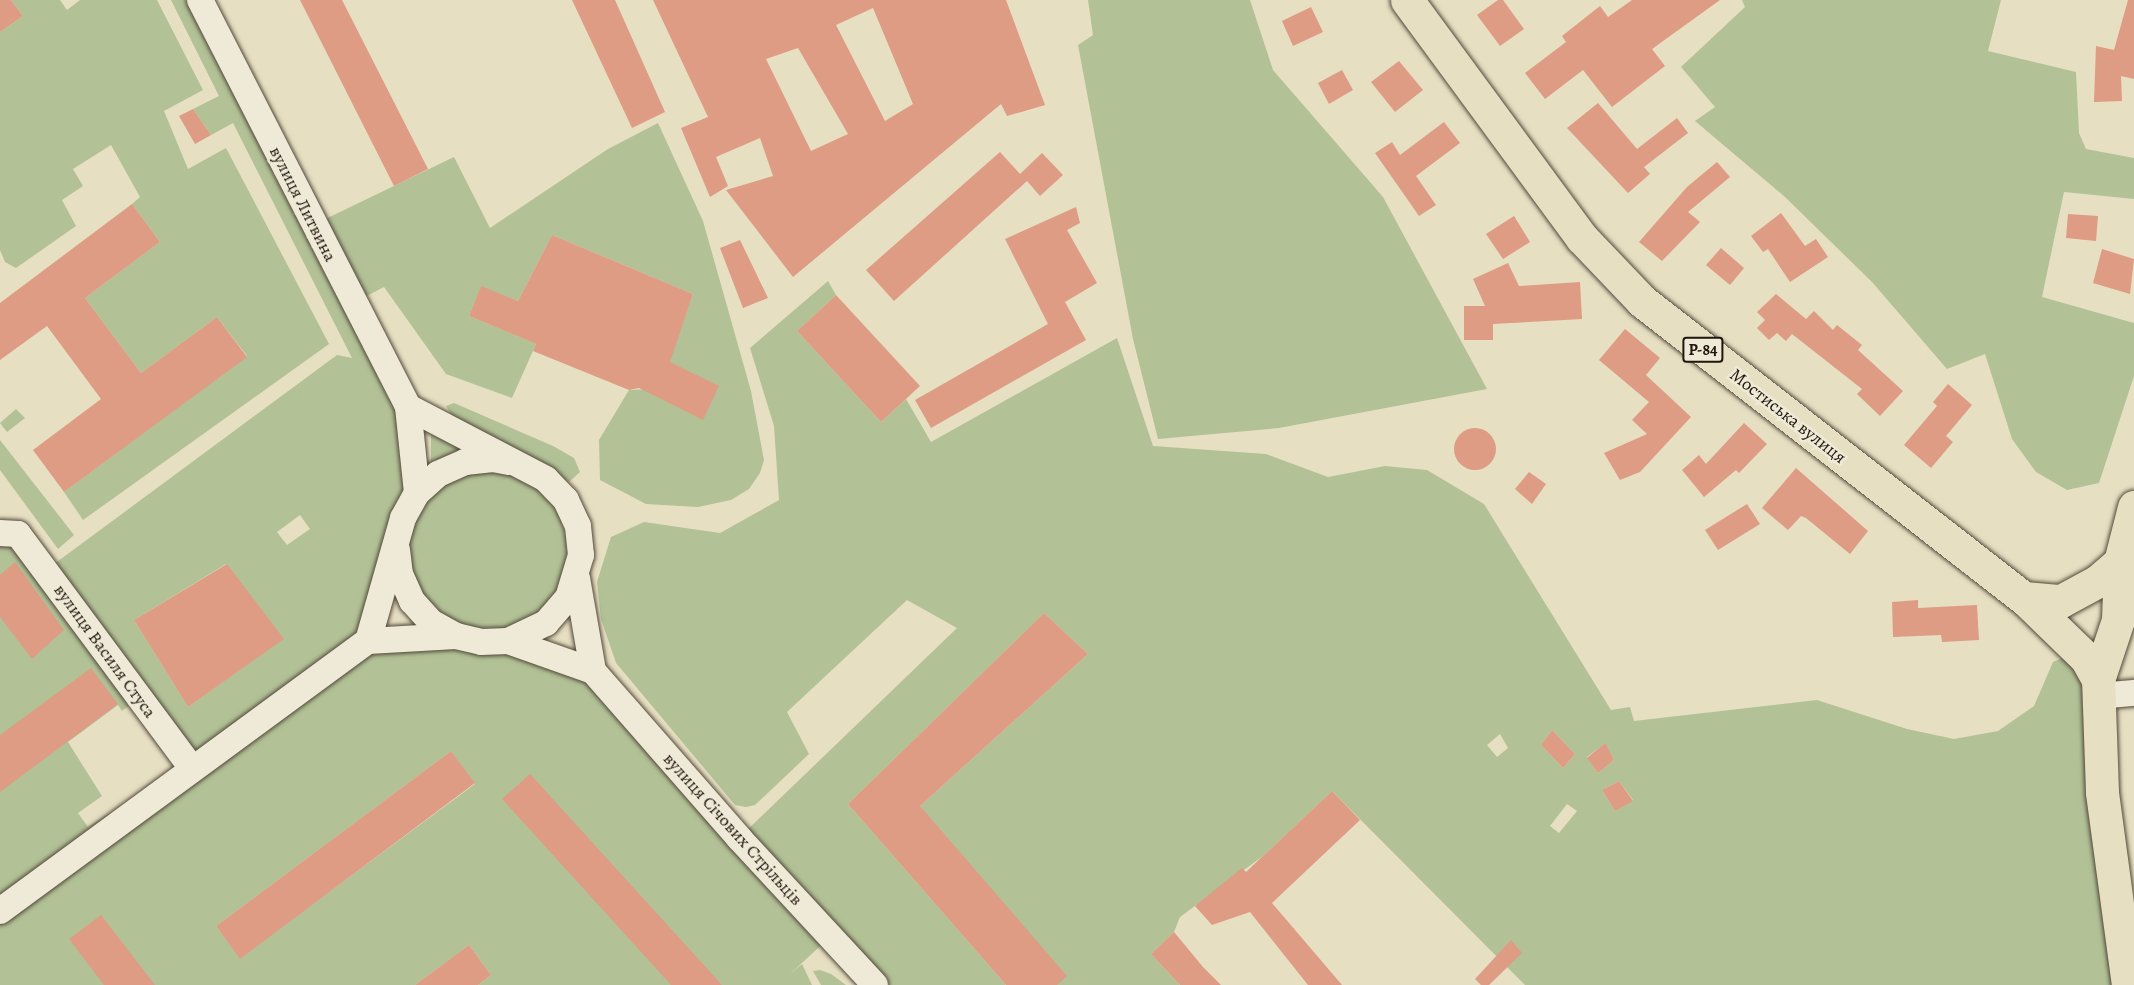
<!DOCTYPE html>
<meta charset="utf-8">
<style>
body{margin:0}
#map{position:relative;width:2134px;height:985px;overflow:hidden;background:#e7dfc2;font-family:Alegreya,serif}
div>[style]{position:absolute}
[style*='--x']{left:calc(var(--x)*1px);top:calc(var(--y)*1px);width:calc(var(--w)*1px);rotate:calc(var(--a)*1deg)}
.green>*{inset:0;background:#b2c296}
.round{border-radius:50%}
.building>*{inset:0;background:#dd9c83}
.roads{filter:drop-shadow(0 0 2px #52483a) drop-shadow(0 0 2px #52483a)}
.minor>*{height:26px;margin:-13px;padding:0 13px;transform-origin:13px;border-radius:13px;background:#efead7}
.major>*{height:33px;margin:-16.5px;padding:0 16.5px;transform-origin:16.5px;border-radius:16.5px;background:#e7dfc2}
span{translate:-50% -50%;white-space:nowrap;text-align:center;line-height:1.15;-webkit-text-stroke:5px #efead7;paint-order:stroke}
.shield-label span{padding:2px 4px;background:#efead7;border:2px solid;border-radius:4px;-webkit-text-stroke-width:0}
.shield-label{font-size:16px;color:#20160d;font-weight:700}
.street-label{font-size:18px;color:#20160d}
</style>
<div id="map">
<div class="green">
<div style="clip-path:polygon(11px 0,60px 0,67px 10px,80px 0,157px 0,203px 90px,164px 111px,188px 169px,226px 148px,329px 344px,83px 520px,64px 492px,247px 356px,217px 317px,141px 373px,85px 298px,160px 242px,132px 204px,140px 197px,111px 145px,73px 169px,83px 186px,62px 200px,76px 226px,16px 268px,5px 262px,0 250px,0 32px,23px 16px)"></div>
<div style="clip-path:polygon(evenodd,171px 0,201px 0,315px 224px,454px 157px,490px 228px,608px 149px,658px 123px,703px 221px,751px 391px,764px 460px,760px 473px,749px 489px,731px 500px,698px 507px,646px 504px,600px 480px,599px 440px,629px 390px,718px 386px,669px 362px,693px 294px,552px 235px,518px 301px,481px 287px,469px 316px,536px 344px,512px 398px,446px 374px,384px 287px,355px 302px,408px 407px,417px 493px,368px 641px,456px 636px,593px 671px,741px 836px,957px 628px,907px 600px,787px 712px,809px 754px,755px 805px,746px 807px,735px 805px,616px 663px,601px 619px,597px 582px,611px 537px,644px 522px,720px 533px,779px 500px,774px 426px,750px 348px,828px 281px,836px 295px,797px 331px,881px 422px,906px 399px,931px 442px,1117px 338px,1153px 446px,1266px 454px,1328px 477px,1385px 466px,1427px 470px,1484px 504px,1611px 710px,1630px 707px,1634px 721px,1817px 700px,1907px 729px,1954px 739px,1998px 731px,2034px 706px,2053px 662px,2062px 658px,2069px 661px,2079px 673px,2086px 705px,2118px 985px,1525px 985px,1332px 791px,1263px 856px,1180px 917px,1174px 932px,1151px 954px,1180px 985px,1057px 985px,920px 806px,1088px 654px,1044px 613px,848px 804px,1006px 985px,875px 985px,830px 937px,789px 975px,802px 964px,812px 985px,478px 985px,491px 975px,469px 945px,415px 985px,0 985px,0 533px,46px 570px,337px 355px,352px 358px,233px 123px,211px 135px,193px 109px,219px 96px,171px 0,300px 515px,310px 529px,287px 545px,277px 532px,300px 515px,171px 0,226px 564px,283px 639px,188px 707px,134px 620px,226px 564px,171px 0,139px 698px,184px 775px,117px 823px,108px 814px,88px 827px,78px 813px,102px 796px,68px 742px,118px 705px,122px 711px,139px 698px,171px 0,1552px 730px,1575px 754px,1563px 768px,1541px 745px,1552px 730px,171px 0,1500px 734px,1508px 748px,1497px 757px,1487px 745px,1500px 734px,171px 0,1604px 744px,1614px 760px,1598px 773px,1587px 757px,1604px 744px,171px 0,451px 751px,475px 784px,240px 958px,216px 926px,451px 751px,171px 0,1619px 781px,1633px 800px,1615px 811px,1602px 790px,1619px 781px,171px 0,1567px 804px,1577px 811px,1559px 833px,1550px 826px,1567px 804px)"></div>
<div style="clip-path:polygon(1088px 0,1250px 0,1273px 70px,1383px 197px,1487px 389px,1279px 428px,1158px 439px,1133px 339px,1078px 45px,1093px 35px)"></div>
<div style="clip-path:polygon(1742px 0,2001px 0,1988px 51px,2076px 72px,2079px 133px,2086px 149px,2134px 158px,2134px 199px,2064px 192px,2042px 297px,2134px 323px,2134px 376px,2099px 483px,2067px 490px,2036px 472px,2012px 439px,1985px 354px,1947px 369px,1872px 282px,1785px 197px,1695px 121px,1715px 107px,1681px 67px,1745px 7px)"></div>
<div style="clip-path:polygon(454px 403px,553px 446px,574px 458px,580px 472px,569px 482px,453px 418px,446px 406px)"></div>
<div style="clip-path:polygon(16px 409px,25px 418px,7px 432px,0 423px)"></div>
<div style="clip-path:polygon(434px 428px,471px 457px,431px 474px,431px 429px)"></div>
<div style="clip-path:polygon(0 440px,74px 535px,58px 549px,0 470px)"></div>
<div class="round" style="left:409px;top:472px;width:158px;height:158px"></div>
<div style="clip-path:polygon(820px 970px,831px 974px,846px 985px,821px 985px,813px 971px)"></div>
</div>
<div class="building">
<div style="clip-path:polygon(0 0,11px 0,23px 16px,0 32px)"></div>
<div style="clip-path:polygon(300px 0,342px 0,428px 169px,394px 186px)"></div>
<div style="clip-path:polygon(572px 0,615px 0,665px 112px,632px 128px)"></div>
<div style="clip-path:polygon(evenodd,653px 0,1006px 0,1045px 105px,1007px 116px,1001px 104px,793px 277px,726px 190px,773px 176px,760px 138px,716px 157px,728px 186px,710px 197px,681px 128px,708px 117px,653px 0,873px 8px,913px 104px,885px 121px,836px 25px,873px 8px,653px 0,798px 48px,848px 134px,811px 151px,766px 59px,798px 48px)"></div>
<div style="clip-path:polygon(1498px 0,1503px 0,1524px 29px,1500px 46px,1477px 15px)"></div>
<div style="clip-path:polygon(1632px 0,1720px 0,1652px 49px,1665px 66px,1612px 107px,1583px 70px,1545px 99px,1525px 73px,1566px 42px,1562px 36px,1600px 6px,1608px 17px)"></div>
<div style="clip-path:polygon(2128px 0,2134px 0,2134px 79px,2121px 76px,2122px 101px,2094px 102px,2096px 46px,2114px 50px)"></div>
<div style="clip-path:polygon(1311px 7px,1323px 32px,1293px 46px,1282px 21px)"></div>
<div style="clip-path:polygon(1399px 61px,1423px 90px,1395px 112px,1371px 82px)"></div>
<div style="clip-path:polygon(1342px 70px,1353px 90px,1329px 104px,1318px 83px)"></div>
<div style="clip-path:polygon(1598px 103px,1637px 149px,1677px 118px,1688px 133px,1644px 167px,1650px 174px,1628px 193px,1567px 128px)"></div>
<div style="clip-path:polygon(193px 109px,211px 135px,195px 144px,179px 116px)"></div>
<div style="clip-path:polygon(1444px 122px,1460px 143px,1416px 176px,1436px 205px,1419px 216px,1375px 153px,1392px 142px,1400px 155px)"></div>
<div style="clip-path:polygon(1000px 152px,1020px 174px,1042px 153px,1063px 175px,1040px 196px,1027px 181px,894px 301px,866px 270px)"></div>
<div style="clip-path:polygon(1717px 162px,1730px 177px,1688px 212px,1700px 222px,1662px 261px,1639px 242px,1687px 187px)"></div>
<div style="clip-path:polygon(132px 204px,160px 242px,85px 298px,141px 373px,217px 317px,247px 357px,64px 492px,33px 450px,101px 399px,47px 326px,0 360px,0 303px)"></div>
<div style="clip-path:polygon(1076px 207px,1080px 223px,1067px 230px,1097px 283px,1065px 302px,1086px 340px,931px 428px,915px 400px,1048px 324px,1005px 239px)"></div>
<div style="clip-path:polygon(1781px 213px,1805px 246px,1816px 239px,1828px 257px,1790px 282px,1768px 249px,1763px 252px,1751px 236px)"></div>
<div style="clip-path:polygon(2068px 214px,2098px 216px,2096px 241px,2066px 238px)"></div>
<div style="clip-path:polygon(1514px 216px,1530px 242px,1503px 259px,1486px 234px)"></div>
<div style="clip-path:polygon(552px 235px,693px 294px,670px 362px,719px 386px,703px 420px,639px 388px,629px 390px,533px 351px,536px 344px,469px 316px,481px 286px,518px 301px)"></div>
<div style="clip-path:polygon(740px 240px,768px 298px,743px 308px,720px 248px)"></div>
<div style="clip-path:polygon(1721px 248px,1744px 268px,1730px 285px,1706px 265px)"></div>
<div style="clip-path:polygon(2102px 249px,2134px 259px,2130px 294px,2093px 283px)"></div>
<div style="clip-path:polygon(1508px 263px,1519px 286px,1580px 282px,1582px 319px,1493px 324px,1493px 340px,1464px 340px,1464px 306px,1485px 306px,1473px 279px)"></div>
<div style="clip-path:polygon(1776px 294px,1806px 319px,1814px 311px,1833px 330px,1837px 325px,1862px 345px,1858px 350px,1903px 391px,1880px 416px,1857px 394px,1862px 389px,1792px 334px,1786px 341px,1777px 333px,1769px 340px,1757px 328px,1765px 320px,1757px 312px)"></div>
<div style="clip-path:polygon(836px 295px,920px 386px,881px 422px,797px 331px)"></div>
<div style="clip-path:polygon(1625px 329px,1660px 358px,1646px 375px,1691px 417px,1640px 472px,1620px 480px,1604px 453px,1647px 434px,1632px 420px,1649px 402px,1599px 360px)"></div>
<div style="clip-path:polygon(1948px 384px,1972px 405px,1946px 436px,1953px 442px,1931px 468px,1904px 445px,1937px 406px,1933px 402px)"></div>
<div style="clip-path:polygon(1744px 423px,1767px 444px,1739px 473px,1736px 470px,1704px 497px,1682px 470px,1699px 455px,1706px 464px)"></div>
<div class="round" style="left:1454px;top:428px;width:42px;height:42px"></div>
<div style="clip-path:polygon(1796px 468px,1868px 531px,1850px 554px,1806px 518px,1801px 516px,1788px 530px,1762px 508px)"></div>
<div style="clip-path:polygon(1529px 472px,1546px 484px,1532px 504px,1515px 489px)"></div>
<div style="clip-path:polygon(1747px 504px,1760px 524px,1718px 550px,1705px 530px)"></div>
<div style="clip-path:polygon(15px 562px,64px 630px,32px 659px,0 617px,0 575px)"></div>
<div style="clip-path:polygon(227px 564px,284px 639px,188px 707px,134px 620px)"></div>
<div style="clip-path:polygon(1918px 600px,1918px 608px,1977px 605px,1979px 640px,1942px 642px,1941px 635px,1893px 637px,1892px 602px)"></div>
<div style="clip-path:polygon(1044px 613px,1088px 654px,920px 806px,1067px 976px,1057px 985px,1006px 985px,848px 804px)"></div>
<div style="clip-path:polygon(91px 668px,118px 704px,0 792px,0 735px)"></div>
<div style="clip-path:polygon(1552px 730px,1575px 754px,1563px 768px,1541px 745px)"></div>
<div style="clip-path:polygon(1605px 743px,1614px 760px,1598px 773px,1587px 758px)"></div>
<div style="clip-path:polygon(451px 751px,475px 783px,240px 959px,216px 926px)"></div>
<div style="clip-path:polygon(530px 774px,722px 985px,671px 985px,502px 799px)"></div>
<div style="clip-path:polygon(1619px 781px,1633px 801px,1615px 811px,1602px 790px)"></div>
<div style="clip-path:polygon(1332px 791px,1360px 820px,1272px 903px,1342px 985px,1308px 985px,1250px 912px,1212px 925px,1195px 906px,1242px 868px,1246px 872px)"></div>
<div style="clip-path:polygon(101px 915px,155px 985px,104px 985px,69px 939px)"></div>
<div style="clip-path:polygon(1174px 932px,1203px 967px,1221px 985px,1180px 985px,1151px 954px)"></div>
<div style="clip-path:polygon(1511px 940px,1522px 953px,1489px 985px,1481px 985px,1475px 979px)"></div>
<div style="clip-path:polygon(469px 945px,491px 975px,478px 985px,415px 985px)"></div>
</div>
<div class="roads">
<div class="minor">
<div style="--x:200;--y:0;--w:457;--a:62.9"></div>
<div style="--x:408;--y:407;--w:86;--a:84"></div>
<div style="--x:0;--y:533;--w:18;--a:3"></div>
<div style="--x:18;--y:534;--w:292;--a:53.4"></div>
<div style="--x:397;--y:550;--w:24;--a:83"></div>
<div style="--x:400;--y:574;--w:30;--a:66"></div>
<div style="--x:412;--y:601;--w:28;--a:48"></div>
<div style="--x:431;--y:622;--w:29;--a:29"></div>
<div style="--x:577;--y:578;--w:94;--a:80.2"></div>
<div style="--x:368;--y:641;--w:128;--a:-74.1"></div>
<div style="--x:403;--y:518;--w:29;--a:-61"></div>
<div style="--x:417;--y:493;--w:28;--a:-42"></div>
<div style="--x:438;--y:474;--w:30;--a:-24"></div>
<div style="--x:465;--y:462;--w:28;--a:-6"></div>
<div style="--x:493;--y:459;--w:16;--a:11"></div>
<div style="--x:508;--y:641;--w:90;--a:19.4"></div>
<div style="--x:593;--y:671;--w:222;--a:48.8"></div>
<div style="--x:739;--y:838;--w:200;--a:47.2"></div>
<div style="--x:2098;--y:696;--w:36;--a:-5"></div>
<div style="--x:0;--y:911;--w:456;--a:-36.3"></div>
<div style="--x:368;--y:641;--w:88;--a:-3.3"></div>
<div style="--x:456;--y:636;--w:26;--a:13"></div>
<div style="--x:481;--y:642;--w:27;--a:-2"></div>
<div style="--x:508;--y:641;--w:42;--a:-25.3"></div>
<div style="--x:546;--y:623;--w:33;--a:-49"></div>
<div style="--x:568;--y:598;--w:45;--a:-73.2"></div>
<div style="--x:581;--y:555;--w:29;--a:-96"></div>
<div style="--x:578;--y:526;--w:29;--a:-115"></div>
<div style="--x:566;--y:500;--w:29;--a:-134"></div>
<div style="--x:546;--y:479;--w:156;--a:-152.4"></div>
</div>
<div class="major">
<div style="--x:1407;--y:0;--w:295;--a:53.7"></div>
<div style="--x:1582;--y:238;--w:87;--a:46.4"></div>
<div style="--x:1642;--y:301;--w:484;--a:37.9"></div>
<div style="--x:2024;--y:598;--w:86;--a:44.1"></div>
<div style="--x:2086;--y:658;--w:25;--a:61"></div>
<div style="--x:2024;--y:598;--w:37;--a:5"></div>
<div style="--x:2061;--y:601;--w:42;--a:-28.4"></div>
<div style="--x:2098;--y:581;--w:29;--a:-41"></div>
<div style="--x:2128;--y:985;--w:195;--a:-97.7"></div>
<div style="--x:2102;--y:792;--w:112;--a:-92"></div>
<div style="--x:2098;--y:680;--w:63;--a:-71.6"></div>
<div style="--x:2118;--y:620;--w:58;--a:-88"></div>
<div style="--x:2120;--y:562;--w:57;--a:-75.7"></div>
</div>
</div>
<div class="shield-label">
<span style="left:1703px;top:350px">Р-84</span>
</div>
<div class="street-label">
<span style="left:303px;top:204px;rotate:63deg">вулиця Литвина</span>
<span style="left:1788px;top:416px;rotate:38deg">Мостиська вулиця</span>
<span style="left:105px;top:651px;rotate:54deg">вулиця Василя Стуса</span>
<span style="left:733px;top:829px;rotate:48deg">вулиця Січових Стрільців</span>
</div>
</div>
